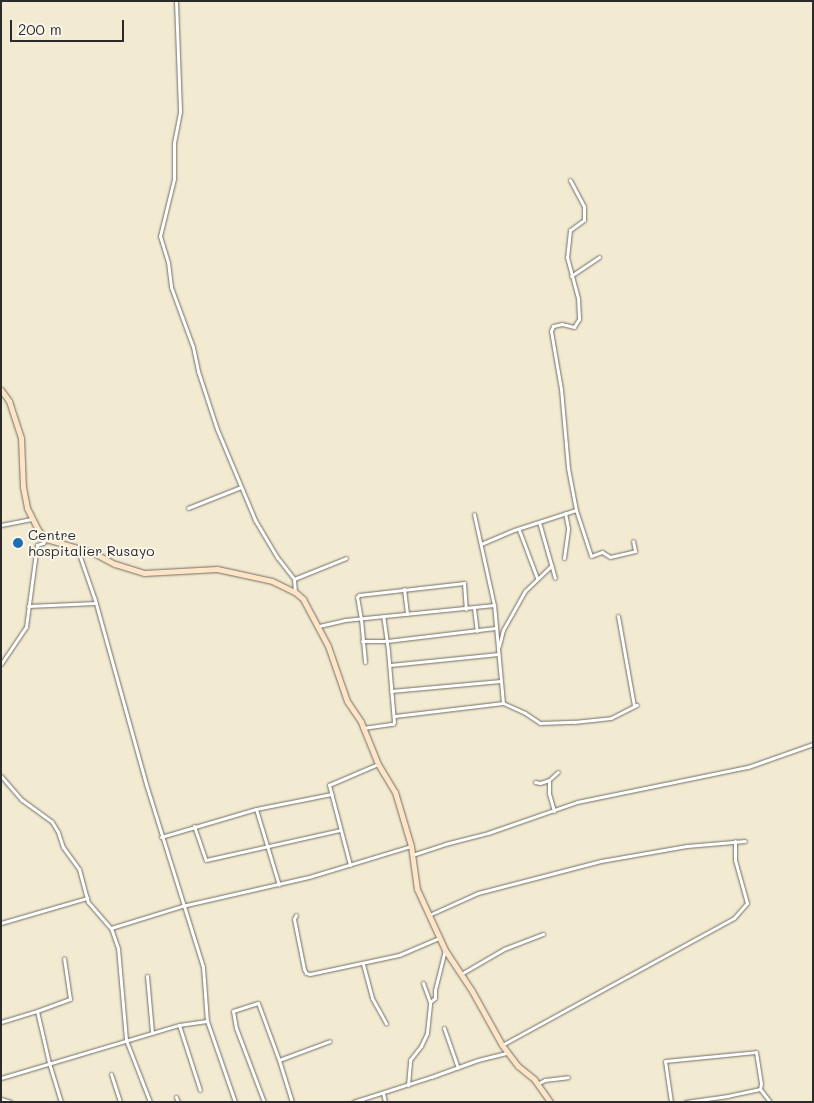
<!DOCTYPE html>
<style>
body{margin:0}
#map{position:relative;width:814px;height:1103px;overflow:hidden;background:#f2ead1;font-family:Mali,sans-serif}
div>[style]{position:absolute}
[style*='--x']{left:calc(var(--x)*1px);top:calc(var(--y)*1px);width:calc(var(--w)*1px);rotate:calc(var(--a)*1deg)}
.roads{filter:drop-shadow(0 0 1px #716e65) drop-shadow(0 0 1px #716e65)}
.street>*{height:3px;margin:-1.5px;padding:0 1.5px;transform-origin:1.5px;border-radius:1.5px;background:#fff}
.secondary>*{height:5px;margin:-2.5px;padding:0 2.5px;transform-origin:2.5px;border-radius:2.5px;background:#ffe4c6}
.dots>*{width:14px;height:14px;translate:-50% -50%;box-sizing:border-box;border:2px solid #fbf7ec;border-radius:50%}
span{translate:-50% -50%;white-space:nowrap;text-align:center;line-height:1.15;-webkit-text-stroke:4px #fbf7ec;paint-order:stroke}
.poi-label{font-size:14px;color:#2b2b2b}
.left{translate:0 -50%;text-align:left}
.frame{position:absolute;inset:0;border:2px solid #2b2b2b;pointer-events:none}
.scale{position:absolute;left:10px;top:20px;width:114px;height:22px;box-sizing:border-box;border:2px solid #2b2b2b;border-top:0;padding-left:6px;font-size:15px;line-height:18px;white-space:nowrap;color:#2b2b2b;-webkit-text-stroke:4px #fbf7ec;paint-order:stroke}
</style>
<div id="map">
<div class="roads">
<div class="street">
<div style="--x:176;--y:1;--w:111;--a:87.9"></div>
<div style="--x:180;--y:112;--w:32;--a:101"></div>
<div style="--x:174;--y:143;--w:36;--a:90"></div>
<div style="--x:174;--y:179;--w:59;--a:103.8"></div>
<div style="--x:160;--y:236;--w:27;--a:73"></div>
<div style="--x:168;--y:262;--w:25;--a:83"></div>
<div style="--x:171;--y:287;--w:64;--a:69.9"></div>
<div style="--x:193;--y:347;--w:25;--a:78"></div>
<div style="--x:198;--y:371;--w:61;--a:71.9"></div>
<div style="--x:217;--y:429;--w:99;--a:67.3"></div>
<div style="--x:255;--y:520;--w:43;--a:59.3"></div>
<div style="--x:277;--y:557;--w:28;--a:52"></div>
<div style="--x:294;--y:579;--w:13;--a:86"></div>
<div style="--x:570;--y:180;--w:30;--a:62"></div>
<div style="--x:584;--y:206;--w:14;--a:90"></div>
<div style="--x:584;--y:220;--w:17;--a:144"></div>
<div style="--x:570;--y:230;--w:27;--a:96"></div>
<div style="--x:567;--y:257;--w:42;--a:75"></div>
<div style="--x:578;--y:298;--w:21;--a:87"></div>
<div style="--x:579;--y:319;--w:9;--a:122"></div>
<div style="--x:574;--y:327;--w:12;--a:-166"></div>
<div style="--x:562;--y:324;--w:9;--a:167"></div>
<div style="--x:553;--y:326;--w:5;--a:112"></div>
<div style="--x:551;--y:331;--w:59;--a:80.2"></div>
<div style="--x:561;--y:389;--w:79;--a:84.9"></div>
<div style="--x:568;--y:468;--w:43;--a:79.2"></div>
<div style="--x:576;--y:510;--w:48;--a:71.9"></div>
<div style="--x:591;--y:556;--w:12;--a:-20"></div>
<div style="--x:602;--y:552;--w:9;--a:32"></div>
<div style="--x:610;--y:557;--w:26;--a:-13"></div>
<div style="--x:635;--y:551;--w:10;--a:-101"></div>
<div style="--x:571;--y:276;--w:34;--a:-34"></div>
<div style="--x:188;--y:508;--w:57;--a:-21.6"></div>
<div style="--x:539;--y:522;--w:58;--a:74.1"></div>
<div style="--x:1;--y:525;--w:31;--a:-11"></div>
<div style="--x:519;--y:530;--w:51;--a:69.4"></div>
<div style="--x:481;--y:544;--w:36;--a:-23"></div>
<div style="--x:514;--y:530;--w:65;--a:-17.9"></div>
<div style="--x:77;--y:548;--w:55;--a:70.9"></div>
<div style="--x:95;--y:600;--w:191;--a:74.5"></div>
<div style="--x:146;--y:784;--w:192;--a:72.7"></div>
<div style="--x:203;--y:967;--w:54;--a:85.8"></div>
<div style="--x:207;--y:1021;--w:86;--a:70.9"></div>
<div style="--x:564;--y:558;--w:30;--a:-82"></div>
<div style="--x:568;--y:528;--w:15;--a:-101"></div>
<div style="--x:294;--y:579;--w:56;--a:-22"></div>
<div style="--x:404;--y:589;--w:25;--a:83"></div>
<div style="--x:28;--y:606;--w:68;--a:-2.5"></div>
<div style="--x:474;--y:608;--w:23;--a:83"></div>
<div style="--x:618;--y:616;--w:91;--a:79.9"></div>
<div style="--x:319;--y:626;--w:27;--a:-13"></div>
<div style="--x:345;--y:620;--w:150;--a:-5.7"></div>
<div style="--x:362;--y:641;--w:25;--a:0"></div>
<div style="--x:387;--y:641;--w:109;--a:-6.9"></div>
<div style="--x:499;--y:646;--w:16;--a:-76"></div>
<div style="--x:503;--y:630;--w:45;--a:-60.6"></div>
<div style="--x:525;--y:591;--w:37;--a:-44"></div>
<div style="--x:365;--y:662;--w:43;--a:-95.3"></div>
<div style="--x:361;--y:619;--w:22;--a:-100"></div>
<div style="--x:357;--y:597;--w:3;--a:-45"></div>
<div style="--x:359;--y:595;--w:106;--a:-6.5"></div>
<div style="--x:464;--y:583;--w:26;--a:86"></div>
<div style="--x:1;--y:664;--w:45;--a:-56"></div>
<div style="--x:26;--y:627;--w:83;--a:-82.4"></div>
<div style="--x:37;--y:545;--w:6;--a:-18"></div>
<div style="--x:43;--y:543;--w:5;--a:-53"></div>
<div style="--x:390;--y:665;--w:109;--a:-5.8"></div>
<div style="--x:391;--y:691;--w:110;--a:-5.2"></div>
<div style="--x:503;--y:703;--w:24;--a:24"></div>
<div style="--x:525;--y:713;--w:18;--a:34"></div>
<div style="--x:540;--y:723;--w:34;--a:-2"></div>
<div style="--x:574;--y:722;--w:37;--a:-6"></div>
<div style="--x:611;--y:718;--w:29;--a:-27"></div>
<div style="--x:395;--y:716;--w:109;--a:-6.9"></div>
<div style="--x:503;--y:703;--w:98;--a:-95.2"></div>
<div style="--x:494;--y:605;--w:93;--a:-102.4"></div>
<div style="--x:363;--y:728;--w:30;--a:-8"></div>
<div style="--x:393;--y:724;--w:2;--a:-63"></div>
<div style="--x:394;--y:722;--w:72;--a:-94.8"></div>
<div style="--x:388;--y:650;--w:34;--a:-98"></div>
<div style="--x:1;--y:776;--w:32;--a:49"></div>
<div style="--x:22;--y:800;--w:37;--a:36"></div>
<div style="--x:52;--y:822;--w:12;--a:59"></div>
<div style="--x:58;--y:832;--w:16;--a:72"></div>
<div style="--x:63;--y:847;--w:27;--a:54"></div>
<div style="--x:79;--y:869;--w:34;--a:75"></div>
<div style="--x:88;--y:902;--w:35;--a:49"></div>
<div style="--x:111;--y:928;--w:74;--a:-17.2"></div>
<div style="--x:182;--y:906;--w:130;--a:-12.9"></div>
<div style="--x:309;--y:877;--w:107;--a:-16.9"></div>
<div style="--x:535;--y:782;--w:5;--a:11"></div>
<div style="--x:540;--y:783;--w:9;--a:-18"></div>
<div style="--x:256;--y:809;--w:79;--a:73.2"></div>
<div style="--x:554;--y:811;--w:19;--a:-106"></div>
<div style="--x:549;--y:793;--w:13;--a:-90"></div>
<div style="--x:549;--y:780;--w:12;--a:-42"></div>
<div style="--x:194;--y:826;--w:36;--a:71"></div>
<div style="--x:206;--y:860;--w:137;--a:-12.6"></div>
<div style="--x:161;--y:837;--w:99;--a:-16.4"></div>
<div style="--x:256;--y:809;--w:77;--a:-11.2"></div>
<div style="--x:412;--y:855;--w:35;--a:-18"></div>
<div style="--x:445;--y:844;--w:44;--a:-14.3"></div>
<div style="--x:488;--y:833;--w:94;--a:-19.2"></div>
<div style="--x:577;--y:802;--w:175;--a:-11.6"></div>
<div style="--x:748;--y:767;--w:69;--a:-19.5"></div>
<div style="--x:350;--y:865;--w:83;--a:-104.7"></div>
<div style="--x:329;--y:785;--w:53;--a:-23.2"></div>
<div style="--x:296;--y:915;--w:4;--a:117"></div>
<div style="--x:294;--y:919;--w:51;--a:78.7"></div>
<div style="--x:304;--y:969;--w:4;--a:63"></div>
<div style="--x:306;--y:973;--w:4;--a:14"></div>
<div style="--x:310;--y:974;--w:91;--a:-12.1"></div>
<div style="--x:399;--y:955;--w:43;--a:-23"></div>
<div style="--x:429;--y:915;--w:54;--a:-24.2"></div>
<div style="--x:478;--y:893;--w:127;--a:-14.6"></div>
<div style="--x:601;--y:861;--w:87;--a:-9.9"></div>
<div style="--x:687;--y:846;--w:58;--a:-4.9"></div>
<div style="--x:1;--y:923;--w:90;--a:-16.2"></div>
<div style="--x:111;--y:928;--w:21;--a:71"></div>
<div style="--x:118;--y:948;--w:92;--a:85"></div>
<div style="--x:126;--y:1040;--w:66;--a:68.8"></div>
<div style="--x:363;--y:964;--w:35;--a:75"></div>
<div style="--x:372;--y:998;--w:29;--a:61"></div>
<div style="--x:461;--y:974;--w:50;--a:-30.2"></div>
<div style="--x:504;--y:949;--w:42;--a:-21"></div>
<div style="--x:147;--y:976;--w:56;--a:84.9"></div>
<div style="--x:423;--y:983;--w:20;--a:70"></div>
<div style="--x:1;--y:1022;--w:38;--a:-17"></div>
<div style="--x:179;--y:1025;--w:68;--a:72.1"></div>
<div style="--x:444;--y:1028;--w:42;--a:70.7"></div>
<div style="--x:502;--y:1045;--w:264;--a:-28.7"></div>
<div style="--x:734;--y:918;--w:20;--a:-49"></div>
<div style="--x:747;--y:903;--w:45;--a:-105.6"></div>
<div style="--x:735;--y:860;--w:19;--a:-90"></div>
<div style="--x:111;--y:1074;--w:29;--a:72"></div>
<div style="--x:1;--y:1078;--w:186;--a:-16.6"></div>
<div style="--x:179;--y:1025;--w:28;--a:-8"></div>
<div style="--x:537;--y:1084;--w:9;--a:-27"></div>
<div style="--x:545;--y:1080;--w:23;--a:-7"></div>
<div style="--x:408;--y:1085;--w:25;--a:-85"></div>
<div style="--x:410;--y:1060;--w:18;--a:-52"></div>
<div style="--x:421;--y:1046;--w:14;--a:-65"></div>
<div style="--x:427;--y:1033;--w:31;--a:-84"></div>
<div style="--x:430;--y:1002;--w:6;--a:-39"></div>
<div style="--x:435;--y:998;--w:8;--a:-90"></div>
<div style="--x:435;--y:990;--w:41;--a:-76"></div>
<div style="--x:760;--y:1089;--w:16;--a:52"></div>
<div style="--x:383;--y:1093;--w:9;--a:77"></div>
<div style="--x:176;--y:1097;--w:5;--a:68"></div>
<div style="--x:1;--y:1099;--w:10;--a:17"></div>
<div style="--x:61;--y:1102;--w:41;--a:-107.1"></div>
<div style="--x:49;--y:1063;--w:53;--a:-103"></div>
<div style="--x:37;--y:1011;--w:35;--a:-20"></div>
<div style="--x:70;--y:999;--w:41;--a:-98.3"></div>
<div style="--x:264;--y:1102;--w:79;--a:-110.7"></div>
<div style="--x:236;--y:1028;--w:17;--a:-100"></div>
<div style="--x:233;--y:1011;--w:26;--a:-18"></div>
<div style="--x:258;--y:1003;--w:61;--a:69.8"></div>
<div style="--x:292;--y:1102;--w:44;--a:-107.2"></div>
<div style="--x:279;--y:1060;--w:54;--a:-20.4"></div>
<div style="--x:353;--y:1102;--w:82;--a:-17.8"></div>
<div style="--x:431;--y:1077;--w:50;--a:-19.9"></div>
<div style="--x:478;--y:1060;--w:30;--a:-14"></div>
<div style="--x:671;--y:1102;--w:41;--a:-98.3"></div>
<div style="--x:665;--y:1061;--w:91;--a:-5.6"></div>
<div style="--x:756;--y:1052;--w:31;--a:81"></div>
<div style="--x:761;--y:1083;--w:6;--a:99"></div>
<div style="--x:760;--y:1089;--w:33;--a:168"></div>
<div style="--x:728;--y:1096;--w:43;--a:172.1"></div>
</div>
<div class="secondary">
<div style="--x:1;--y:390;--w:14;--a:54"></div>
<div style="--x:9;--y:401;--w:39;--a:72"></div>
<div style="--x:21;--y:438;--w:49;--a:87.7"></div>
<div style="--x:23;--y:487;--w:21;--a:79"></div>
<div style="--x:27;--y:508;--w:25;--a:63"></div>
<div style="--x:38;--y:530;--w:12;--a:48"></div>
<div style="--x:46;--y:539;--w:48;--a:15.8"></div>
<div style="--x:92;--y:552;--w:26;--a:28"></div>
<div style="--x:115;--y:564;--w:30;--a:17"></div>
<div style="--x:144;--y:573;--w:73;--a:-3.1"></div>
<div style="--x:217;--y:569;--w:56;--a:12.3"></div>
<div style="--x:272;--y:581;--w:25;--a:26"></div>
<div style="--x:295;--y:592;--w:11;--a:41"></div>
<div style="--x:303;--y:599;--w:53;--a:62"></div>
<div style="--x:328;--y:646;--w:58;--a:70.9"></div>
<div style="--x:347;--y:701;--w:25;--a:56"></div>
<div style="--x:361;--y:722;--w:45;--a:68"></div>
<div style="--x:378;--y:764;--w:33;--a:59"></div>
<div style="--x:395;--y:792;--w:56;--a:73.5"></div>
<div style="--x:411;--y:846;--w:43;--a:82.1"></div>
<div style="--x:417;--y:889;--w:67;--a:65.3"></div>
<div style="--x:445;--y:950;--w:49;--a:56.6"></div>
<div style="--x:472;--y:991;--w:62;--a:60.9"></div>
<div style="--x:502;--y:1045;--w:26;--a:53"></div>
<div style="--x:518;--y:1066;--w:21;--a:39"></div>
<div style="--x:534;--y:1079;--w:28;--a:55"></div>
</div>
</div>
<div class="dots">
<div style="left:18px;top:543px;background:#1f6fb2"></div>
</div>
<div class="poi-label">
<span class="left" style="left:28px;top:543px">Centre<br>hospitalier Rusayo</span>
</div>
<div class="frame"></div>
<div class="scale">200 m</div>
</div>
